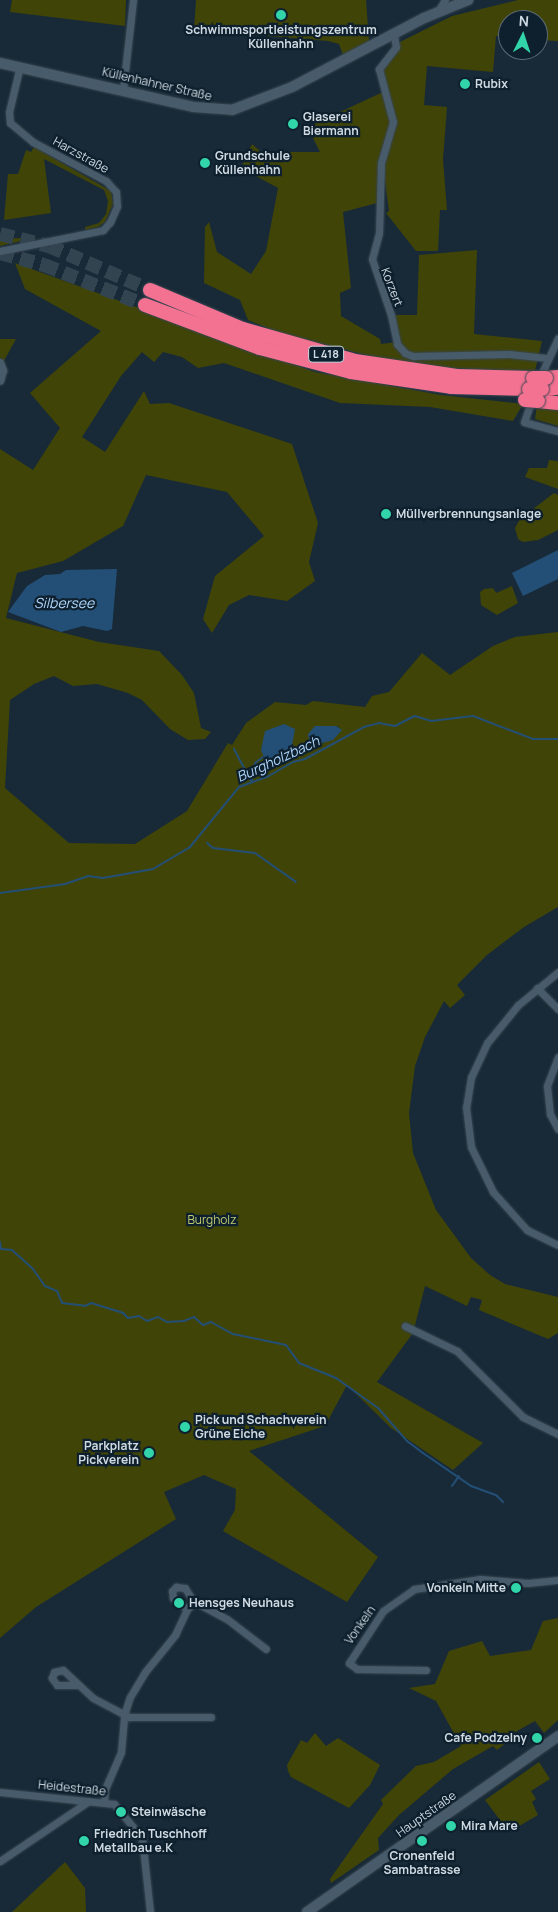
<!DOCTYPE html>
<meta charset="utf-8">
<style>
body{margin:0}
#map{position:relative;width:558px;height:1912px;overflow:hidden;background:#182a37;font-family:Manrope,sans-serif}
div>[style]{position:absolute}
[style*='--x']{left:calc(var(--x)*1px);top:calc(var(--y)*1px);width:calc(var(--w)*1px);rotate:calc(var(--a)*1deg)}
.green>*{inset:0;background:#404407}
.water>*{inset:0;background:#234f77}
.stream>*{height:2px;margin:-1px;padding:0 1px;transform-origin:1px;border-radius:1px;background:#234f77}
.highway-tunnel>*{height:14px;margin-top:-7px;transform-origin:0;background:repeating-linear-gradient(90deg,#334451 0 14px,transparent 0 21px)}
.roads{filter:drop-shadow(0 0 1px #384651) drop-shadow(0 0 1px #384651)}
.street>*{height:7px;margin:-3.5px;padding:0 3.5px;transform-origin:3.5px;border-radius:3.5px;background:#485b6a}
.secondary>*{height:10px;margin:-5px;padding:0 5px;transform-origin:5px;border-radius:5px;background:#485b6a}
.highway>*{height:14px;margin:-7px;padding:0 7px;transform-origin:7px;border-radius:7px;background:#f37191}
.bridges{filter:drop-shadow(0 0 1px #384651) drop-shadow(0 0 1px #384651)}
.highway-bridge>*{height:14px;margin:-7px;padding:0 7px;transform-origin:7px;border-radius:7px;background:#f37191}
.dots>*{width:14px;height:14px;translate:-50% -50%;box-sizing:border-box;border:2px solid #0e202d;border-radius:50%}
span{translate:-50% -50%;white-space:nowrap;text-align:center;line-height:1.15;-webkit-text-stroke:4.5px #0e202d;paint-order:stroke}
.shield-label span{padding:1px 4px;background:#0e202d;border:1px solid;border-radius:4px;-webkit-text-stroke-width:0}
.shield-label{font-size:11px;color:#cfdae3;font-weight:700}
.poi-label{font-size:12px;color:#cfdae3;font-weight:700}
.left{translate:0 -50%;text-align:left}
.right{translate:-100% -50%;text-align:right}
.street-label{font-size:12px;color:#cfdae3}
.park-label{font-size:12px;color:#c0ca73}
.water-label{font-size:14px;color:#aed5fb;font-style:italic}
.north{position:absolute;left:498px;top:10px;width:50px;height:50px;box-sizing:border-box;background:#0e202d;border:1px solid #5b6a76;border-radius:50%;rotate:4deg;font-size:14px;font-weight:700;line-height:20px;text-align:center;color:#cfdae3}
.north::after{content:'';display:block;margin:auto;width:18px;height:22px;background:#32d4a9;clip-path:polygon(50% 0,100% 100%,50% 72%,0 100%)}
</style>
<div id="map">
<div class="green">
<div style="clip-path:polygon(12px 0,126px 0,125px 26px,10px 12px)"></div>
<div style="clip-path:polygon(196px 0,366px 0,369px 41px,343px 55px,339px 44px,328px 41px,194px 30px)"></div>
<div style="clip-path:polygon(518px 0,558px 0,558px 41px,538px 40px,538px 20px,508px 20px,508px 37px,496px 36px,493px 72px,427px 66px,424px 105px,447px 107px,443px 159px,447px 210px,440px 210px,438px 251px,416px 251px,386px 213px,389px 211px,383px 166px,395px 119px,382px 70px,400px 42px,452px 16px)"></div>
<div style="clip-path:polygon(383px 92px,391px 121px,377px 203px,343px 212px,351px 288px,340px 293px,341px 316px,380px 339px,381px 344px,398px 342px,393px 315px,417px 315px,419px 255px,477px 250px,474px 334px,542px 341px,535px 371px,447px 368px,378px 358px,283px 334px,248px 320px,240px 300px,204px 283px,205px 227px,209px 222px,217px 252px,251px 274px,266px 251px,278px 188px,241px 168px,252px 144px,261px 152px,320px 152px,313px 138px,317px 136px,312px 125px)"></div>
<div style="clip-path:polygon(34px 147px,111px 191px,113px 204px,105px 222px,98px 227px,85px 230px,85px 227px,99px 223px,106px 214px,108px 201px,104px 190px,44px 159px,51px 213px,4px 220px,8px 174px,18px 174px,26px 150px,31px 152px)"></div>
<div style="clip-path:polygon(0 237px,3px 239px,38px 237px,0 246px)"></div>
<div style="clip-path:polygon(evenodd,15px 263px,315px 372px,441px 395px,523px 404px,513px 421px,430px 407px,340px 403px,224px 363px,198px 368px,182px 357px,163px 352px,154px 362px,142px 352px,121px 376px,82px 437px,105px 452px,144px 391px,150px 404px,169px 403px,292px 444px,318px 523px,309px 562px,315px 581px,287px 601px,249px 595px,229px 605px,212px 633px,203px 619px,215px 576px,264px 536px,227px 492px,146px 475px,123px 526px,63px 561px,17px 573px,6px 618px,99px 642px,159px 651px,182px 675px,194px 693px,201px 728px,211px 732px,205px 739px,188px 740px,170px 729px,142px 700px,128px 693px,97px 684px,73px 686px,54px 676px,34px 684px,10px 700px,5px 788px,69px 843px,135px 844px,187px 811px,228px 743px,232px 745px,246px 723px,275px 702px,306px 705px,313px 701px,365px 707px,372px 696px,389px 692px,422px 653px,450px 675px,493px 646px,515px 637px,558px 632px,558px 907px,524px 927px,487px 955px,457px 985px,465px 995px,450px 1008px,444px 1001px,425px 1037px,415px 1066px,409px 1113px,413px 1153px,436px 1210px,471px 1258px,490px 1275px,505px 1284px,558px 1297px,558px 1333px,548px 1339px,479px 1310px,482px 1300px,471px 1297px,467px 1306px,425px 1286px,413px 1333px,377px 1382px,483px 1443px,453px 1470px,391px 1428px,347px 1385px,325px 1426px,249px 1451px,378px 1557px,347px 1602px,223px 1531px,235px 1510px,236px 1489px,204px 1475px,164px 1492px,176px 1519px,36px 1607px,0 1638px,0 449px,33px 470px,60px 428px,30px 393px,101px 331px,25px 289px,15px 263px,315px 726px,336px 726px,339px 727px,323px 744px,315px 726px)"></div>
<div style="clip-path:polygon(0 339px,16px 339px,0 368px)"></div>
<div style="clip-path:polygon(537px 405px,558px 407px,558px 426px,535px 419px)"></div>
<div style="clip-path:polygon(549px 460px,558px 461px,558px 489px,525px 477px,529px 468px,547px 468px)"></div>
<div style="clip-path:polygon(554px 493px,558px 495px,558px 530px,538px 540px,523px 542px,518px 539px,515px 528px,520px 519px)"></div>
<div style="clip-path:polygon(512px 586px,518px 603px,497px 615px,481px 605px,480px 592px,484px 589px,493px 588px,496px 593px)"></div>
<div style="clip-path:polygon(558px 1618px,558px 1720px,544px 1733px,535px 1721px,508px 1736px,510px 1740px,497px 1750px,493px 1746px,453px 1769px,399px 1815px,378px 1838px,379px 1850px,331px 1883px,330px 1879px,383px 1804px,381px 1800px,416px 1766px,434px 1762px,461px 1746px,436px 1701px,409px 1688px,435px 1684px,449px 1651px,482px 1641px,490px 1656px,531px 1650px,543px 1621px)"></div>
<div style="clip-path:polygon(315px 1733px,326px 1746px,338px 1738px,380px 1765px,370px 1785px,349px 1808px,291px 1777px,288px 1771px,287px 1765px,301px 1740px,307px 1743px)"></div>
<div style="clip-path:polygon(539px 1762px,550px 1779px,531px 1791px,536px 1799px,532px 1802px,538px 1815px,509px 1832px,485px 1800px)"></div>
<div style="clip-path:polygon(65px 1862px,85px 1888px,86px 1912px,12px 1912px)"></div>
</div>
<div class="water">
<div style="clip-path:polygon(558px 550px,558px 579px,523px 596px,512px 573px)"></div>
<div style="clip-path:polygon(117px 569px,112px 629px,107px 631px,83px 626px,61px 632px,8px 612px,27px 586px,45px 575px,60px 574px,66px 570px)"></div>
<div style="clip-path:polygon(284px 724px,295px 729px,291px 751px,280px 760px,266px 762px,261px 750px,265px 731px)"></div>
<div style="clip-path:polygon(315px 726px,336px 726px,342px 730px,333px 740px,319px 744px,309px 740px,308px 734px)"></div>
</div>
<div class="stream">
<div style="--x:234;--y:749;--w:36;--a:62"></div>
<div style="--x:252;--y:780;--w:17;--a:-80"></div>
<div style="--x:255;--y:763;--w:10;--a:-37"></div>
<div style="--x:207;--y:843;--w:8;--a:40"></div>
<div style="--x:213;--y:848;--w:42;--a:6.8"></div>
<div style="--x:255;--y:853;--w:50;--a:35.3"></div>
<div style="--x:0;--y:893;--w:66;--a:-7.9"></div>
<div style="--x:65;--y:884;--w:24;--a:-19"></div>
<div style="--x:88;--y:876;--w:15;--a:8"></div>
<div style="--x:103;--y:878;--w:51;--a:-10.2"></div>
<div style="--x:153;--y:869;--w:43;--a:-30.7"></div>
<div style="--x:190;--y:847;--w:77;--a:-50.8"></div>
<div style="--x:239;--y:787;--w:30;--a:-20"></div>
<div style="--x:267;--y:777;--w:30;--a:-30"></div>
<div style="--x:293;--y:762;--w:12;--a:-14"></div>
<div style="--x:305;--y:759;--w:67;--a:-28.5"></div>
<div style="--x:364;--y:727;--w:16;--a:-15"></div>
<div style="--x:379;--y:723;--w:16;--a:11"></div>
<div style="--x:395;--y:726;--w:22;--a:-27"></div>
<div style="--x:415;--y:716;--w:17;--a:17"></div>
<div style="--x:431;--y:721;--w:42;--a:-6.8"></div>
<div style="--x:473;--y:716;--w:64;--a:21"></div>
<div style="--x:533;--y:739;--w:25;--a:0"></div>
<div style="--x:0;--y:1242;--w:7;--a:82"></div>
<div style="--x:1;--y:1249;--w:11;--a:5"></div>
<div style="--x:12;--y:1250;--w:28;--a:42"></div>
<div style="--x:33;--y:1269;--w:21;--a:55"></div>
<div style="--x:45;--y:1286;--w:13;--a:23"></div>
<div style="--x:57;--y:1291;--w:13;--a:67"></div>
<div style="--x:62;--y:1303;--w:23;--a:7"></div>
<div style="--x:85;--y:1306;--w:7;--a:-27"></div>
<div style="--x:91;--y:1303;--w:34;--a:17"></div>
<div style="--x:123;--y:1313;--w:7;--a:45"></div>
<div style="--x:128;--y:1318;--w:11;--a:-10"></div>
<div style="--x:139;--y:1316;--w:9;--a:32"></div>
<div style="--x:147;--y:1321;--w:12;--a:-20"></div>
<div style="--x:158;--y:1317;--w:10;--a:29"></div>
<div style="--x:167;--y:1322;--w:17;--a:-3"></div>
<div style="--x:184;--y:1321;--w:11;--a:-22"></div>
<div style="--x:194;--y:1317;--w:12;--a:42"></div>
<div style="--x:203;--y:1325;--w:9;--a:-21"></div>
<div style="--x:211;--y:1322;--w:25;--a:29"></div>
<div style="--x:233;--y:1334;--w:54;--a:11.7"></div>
<div style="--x:286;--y:1345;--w:22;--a:54"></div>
<div style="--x:299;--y:1363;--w:40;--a:22"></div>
<div style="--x:336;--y:1378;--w:52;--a:35.5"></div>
<div style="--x:378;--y:1408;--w:44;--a:48.7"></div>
<div style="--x:407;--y:1441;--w:20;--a:37"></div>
<div style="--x:423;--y:1453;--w:58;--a:34.5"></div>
<div style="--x:471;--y:1486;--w:27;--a:20"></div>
<div style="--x:496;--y:1495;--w:10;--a:45"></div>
<div style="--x:452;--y:1486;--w:12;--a:-55"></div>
</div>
<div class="highway-tunnel">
<div style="--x:0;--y:234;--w:50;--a:13.8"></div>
<div style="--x:49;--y:246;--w:110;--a:23.5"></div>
<div style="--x:0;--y:253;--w:46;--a:15.3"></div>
<div style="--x:44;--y:265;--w:109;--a:21.6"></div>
</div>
<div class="roads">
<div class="street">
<div style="--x:438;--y:11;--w:13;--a:-58"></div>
<div style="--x:394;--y:35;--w:12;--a:81"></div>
<div style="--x:396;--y:47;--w:28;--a:128"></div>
<div style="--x:379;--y:69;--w:55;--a:75.2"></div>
<div style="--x:393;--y:122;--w:43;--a:106.3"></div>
<div style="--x:381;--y:163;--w:70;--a:91.6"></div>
<div style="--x:379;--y:233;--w:27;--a:105"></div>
<div style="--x:372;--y:259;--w:59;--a:71.3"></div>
<div style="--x:391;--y:315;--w:30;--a:78"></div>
<div style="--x:397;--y:344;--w:12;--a:48"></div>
<div style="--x:405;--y:353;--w:9;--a:21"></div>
<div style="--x:413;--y:356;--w:96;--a:-1.2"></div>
<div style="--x:509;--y:354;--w:37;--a:6"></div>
<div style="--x:123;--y:89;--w:90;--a:-83.6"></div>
<div style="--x:0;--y:251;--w:105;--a:-11.5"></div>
<div style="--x:103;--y:230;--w:11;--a:-49"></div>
<div style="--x:110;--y:222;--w:17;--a:-66"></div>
<div style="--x:117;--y:206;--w:14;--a:-94"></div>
<div style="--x:116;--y:192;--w:15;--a:-132"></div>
<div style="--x:106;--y:181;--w:83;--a:-151.9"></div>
<div style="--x:33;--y:142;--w:30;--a:-140"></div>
<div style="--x:10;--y:123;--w:11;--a:-95"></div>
<div style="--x:9;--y:112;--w:47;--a:-76.6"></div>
<div style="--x:0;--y:362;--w:9;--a:69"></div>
<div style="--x:3;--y:370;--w:11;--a:105"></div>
<div style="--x:539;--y:379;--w:45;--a:-65.1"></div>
<div style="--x:532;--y:399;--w:24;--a:109"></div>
<div style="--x:524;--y:422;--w:35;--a:15"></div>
<div style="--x:558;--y:972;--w:52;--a:140.5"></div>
<div style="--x:518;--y:1005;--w:49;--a:129.2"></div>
<div style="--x:487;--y:1043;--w:38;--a:115"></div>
<div style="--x:471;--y:1077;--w:30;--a:99"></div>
<div style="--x:466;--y:1107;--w:40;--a:82.9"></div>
<div style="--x:471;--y:1147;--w:50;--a:63.9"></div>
<div style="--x:493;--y:1192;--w:51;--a:48.2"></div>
<div style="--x:527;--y:1230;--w:34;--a:26"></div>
<div style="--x:537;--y:988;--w:30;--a:45"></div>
<div style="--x:558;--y:1057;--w:31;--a:111"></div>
<div style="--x:547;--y:1086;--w:28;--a:84"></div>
<div style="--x:550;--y:1114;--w:17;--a:62"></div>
<div style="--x:405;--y:1326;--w:58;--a:25.7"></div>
<div style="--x:457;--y:1351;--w:93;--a:45"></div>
<div style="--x:523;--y:1417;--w:39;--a:26"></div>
<div style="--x:187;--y:1609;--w:18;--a:-142"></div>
<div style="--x:173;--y:1598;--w:7;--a:-98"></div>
<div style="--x:172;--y:1591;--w:6;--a:-45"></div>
<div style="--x:176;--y:1587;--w:9;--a:6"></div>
<div style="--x:185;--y:1588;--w:15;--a:58"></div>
<div style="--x:193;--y:1601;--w:38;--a:28"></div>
<div style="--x:227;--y:1619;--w:49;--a:37.6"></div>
<div style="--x:426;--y:1670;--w:69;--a:-179.2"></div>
<div style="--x:357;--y:1669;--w:10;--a:-143"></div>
<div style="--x:349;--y:1663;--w:62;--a:-56.8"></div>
<div style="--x:383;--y:1611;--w:38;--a:-35"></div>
<div style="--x:414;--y:1589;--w:67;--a:-8.6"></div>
<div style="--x:480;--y:1579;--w:48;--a:4.8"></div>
<div style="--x:528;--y:1583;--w:30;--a:-6"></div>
<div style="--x:77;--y:1685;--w:20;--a:180"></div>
<div style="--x:57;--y:1685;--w:9;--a:-126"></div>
<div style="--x:52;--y:1678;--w:6;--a:-72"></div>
<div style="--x:54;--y:1672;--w:9;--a:-13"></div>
<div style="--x:63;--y:1670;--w:41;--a:43"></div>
<div style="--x:93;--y:1698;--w:41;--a:27.8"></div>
<div style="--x:129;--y:1717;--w:82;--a:0"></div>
<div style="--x:0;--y:1792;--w:115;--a:6"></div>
<div style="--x:114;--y:1804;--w:44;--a:50.5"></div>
<div style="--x:142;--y:1838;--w:74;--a:83.8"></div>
<div style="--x:104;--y:1802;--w:13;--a:-86"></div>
<div style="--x:105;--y:1789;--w:40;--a:-66.6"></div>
<div style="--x:121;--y:1752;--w:37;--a:-85"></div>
<div style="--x:124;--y:1715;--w:19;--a:-72"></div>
<div style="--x:130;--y:1697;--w:29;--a:-59"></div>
<div style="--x:145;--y:1672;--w:48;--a:-51"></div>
<div style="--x:175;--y:1635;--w:29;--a:-65"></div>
<div style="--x:187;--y:1609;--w:11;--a:-41"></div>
<div style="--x:0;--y:1861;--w:107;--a:-34"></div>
</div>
<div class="secondary">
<div style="--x:0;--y:63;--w:198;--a:12.8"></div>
<div style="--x:193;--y:107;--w:39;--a:4"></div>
<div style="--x:232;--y:110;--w:64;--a:-21"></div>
<div style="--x:292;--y:87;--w:149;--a:-27.6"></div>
<div style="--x:424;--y:18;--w:48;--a:-22.2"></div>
<div style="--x:307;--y:1912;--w:307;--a:-35"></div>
</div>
<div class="highway">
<div style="--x:150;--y:290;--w:101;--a:22.8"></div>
<div style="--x:243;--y:329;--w:116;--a:15.9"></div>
<div style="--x:355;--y:361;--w:103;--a:8.4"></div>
<div style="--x:457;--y:376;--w:76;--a:1.5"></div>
<div style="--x:145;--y:305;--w:123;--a:20.5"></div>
<div style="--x:260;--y:348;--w:94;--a:14.8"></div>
<div style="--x:351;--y:372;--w:101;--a:8.5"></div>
<div style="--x:451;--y:387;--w:78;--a:1.5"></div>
<div style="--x:546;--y:378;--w:12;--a:-5"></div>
<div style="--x:542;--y:389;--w:16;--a:-4"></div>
<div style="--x:538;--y:401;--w:20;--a:6"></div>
</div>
</div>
<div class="bridges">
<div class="highway-bridge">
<div style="--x:533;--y:378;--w:13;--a:0"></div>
<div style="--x:529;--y:389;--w:13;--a:0"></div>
<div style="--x:525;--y:400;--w:13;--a:4"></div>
</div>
</div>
<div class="dots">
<div style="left:281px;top:15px;background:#32d4a9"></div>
<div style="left:465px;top:84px;background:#32d4a9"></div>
<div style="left:293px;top:124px;background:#32d4a9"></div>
<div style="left:205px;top:163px;background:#32d4a9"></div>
<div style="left:386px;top:514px;background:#32d4a9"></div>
<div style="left:185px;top:1427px;background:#32d4a9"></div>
<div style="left:149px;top:1453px;background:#32d4a9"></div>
<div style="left:516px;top:1588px;background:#32d4a9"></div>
<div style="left:179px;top:1603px;background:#32d4a9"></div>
<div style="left:537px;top:1738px;background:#32d4a9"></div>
<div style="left:121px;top:1812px;background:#32d4a9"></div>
<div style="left:451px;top:1826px;background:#32d4a9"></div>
<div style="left:84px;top:1841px;background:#32d4a9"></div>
<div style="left:422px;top:1841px;background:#32d4a9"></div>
</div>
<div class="shield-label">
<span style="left:326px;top:354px">L 418</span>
</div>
<div class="poi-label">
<span style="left:281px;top:37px">Schwimmsportleistungszentrum<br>Küllenhahn</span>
<span class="left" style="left:475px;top:84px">Rubix</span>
<span class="left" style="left:303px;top:124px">Glaserei<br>Biermann</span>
<span class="left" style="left:215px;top:163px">Grundschule<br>Küllenhahn</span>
<span class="left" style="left:396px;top:514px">Müllverbrennungsanlage</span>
<span class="left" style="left:195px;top:1427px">Pick und Schachverein<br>Grüne Eiche</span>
<span class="right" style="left:139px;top:1453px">Parkplatz<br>Pickverein</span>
<span class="right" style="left:506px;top:1588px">Vonkeln Mitte</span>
<span class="left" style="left:189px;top:1603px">Hensges Neuhaus</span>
<span class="right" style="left:527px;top:1738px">Cafe Podzelny</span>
<span class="left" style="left:131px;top:1812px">Steinwäsche</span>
<span class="left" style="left:461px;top:1826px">Mira Mare</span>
<span class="left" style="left:94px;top:1841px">Friedrich Tuschhoff<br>Metallbau e.K</span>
<span style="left:422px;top:1863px">Cronenfeld<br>Sambatrasse</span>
</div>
<div class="street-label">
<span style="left:157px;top:84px;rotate:13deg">Küllenhahner Straße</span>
<span style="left:81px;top:155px;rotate:29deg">Harzstraße</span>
<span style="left:392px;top:287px;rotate:69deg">Korzert</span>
<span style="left:360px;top:1625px;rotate:-55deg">Vonkeln</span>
<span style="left:72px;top:1788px;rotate:6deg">Heidestraße</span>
<span style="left:426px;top:1814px;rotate:-35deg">Hauptstraße</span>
</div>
<div class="park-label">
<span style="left:212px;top:1220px">Burgholz</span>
</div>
<div class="water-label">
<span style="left:64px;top:603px">Silbersee</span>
<span style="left:278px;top:759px;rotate:-25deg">Burgholzbach</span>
</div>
<div class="north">N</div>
</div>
